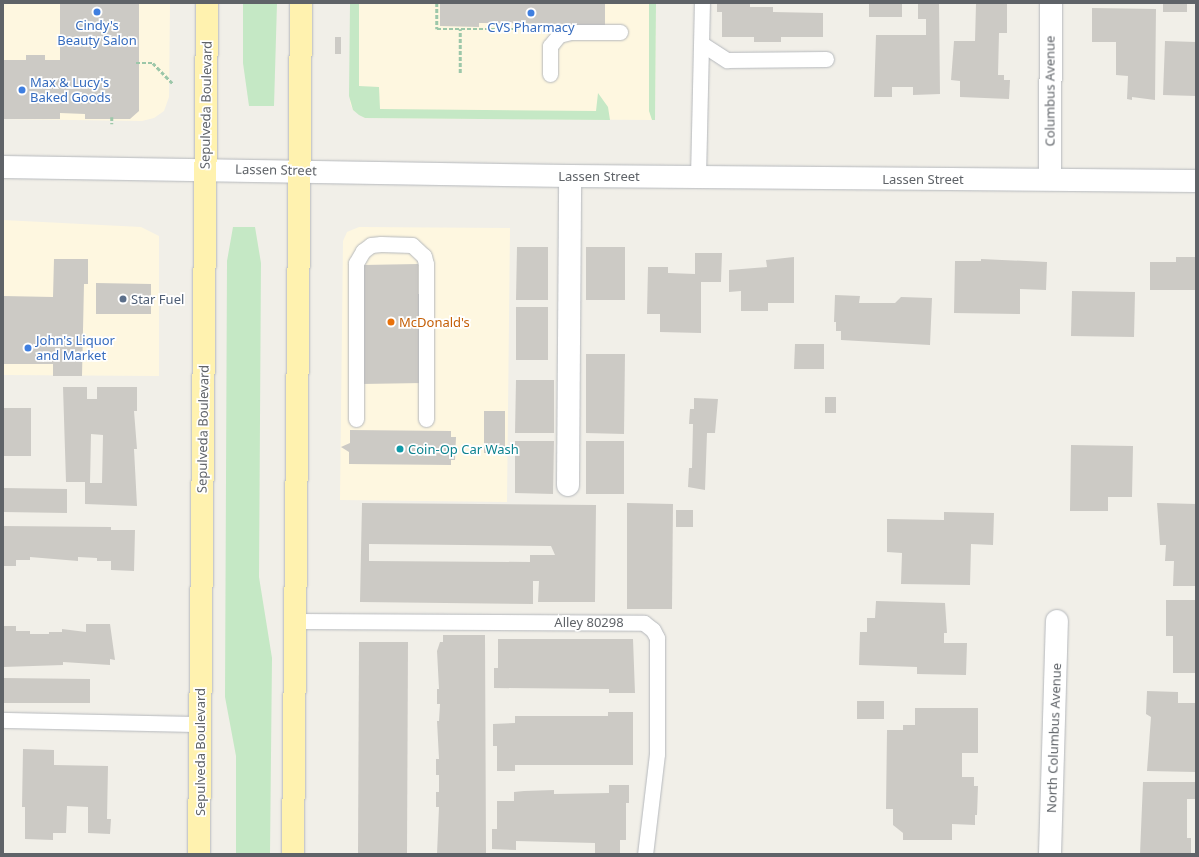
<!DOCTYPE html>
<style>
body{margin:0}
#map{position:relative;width:1199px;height:857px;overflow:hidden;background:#f1efe8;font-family:"Noto Sans",sans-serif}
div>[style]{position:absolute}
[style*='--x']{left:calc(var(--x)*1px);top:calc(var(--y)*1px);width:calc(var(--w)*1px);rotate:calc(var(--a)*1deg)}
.commercial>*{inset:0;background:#fef7e0}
.green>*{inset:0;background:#c5e8c5}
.building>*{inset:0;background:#cccac5}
.path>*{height:2.5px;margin-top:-1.25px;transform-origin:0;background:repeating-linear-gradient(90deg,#9cc7a9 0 4px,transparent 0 6px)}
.roads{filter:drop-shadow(0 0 1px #b5b8bc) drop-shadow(0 0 1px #b5b8bc)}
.lane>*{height:15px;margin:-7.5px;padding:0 7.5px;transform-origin:7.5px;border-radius:7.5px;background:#fff}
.street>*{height:22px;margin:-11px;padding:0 11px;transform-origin:11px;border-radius:11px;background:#fff}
.secondary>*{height:22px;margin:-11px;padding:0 11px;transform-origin:11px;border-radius:11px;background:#fff}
.primary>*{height:22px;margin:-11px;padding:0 11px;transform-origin:11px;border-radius:11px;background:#fff2af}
.dots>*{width:11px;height:11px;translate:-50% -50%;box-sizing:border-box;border:2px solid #fff;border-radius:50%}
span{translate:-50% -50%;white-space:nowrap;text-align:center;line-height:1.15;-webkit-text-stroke:3.5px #fff;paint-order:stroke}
.shop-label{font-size:13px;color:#366cbe}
.left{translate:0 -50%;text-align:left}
.street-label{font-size:13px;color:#5f6368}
.service-label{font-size:13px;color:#4e5e75}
.food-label{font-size:13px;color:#c56008}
.culture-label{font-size:13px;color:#0d838f}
.frame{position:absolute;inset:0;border:4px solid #5f6368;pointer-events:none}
</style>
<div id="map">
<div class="commercial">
<div style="clip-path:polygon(3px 3px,170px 3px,169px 97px,164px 111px,154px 118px,142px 121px,3px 119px)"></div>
<div style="clip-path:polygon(350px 3px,656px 3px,655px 120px,365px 118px,353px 110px,350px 103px)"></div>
<div style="clip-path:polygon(3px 220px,141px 227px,159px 236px,159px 376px,3px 375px)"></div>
<div style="clip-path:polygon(359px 227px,510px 228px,507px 502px,340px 500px,343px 241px,347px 232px)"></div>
</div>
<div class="green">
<div style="clip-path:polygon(243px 3px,277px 3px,274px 106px,249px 106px,243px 63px)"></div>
<div style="clip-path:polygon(350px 3px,359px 3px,359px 86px,379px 87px,380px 109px,596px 111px,598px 93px,608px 107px,610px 120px,365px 118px,359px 115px,353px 110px,349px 96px)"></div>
<div style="clip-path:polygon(649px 3px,656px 3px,655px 120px,652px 120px,649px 111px)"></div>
<div style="clip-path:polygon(233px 227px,255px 227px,261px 263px,259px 577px,272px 658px,270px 854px,236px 854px,236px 756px,225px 697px,227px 261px)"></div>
</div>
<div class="building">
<div style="clip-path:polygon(60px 3px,139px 3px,139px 111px,130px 119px,85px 119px,85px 114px,60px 113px,60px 119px,3px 119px,3px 60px,26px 60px,26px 55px,45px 55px,45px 60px,60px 60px)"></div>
<div style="clip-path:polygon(440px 3px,605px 3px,605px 31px,576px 30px,576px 24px,479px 23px,479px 27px,440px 26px)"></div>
<div style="clip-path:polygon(717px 3px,750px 3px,750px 7px,773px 7px,773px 12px,823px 13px,823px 37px,781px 37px,781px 42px,754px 42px,754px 37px,722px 37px,722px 12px,717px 12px)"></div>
<div style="clip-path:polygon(869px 3px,902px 3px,902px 17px,869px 17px)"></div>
<div style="clip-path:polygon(918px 3px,939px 3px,940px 94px,913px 95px,913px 87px,892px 87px,892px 97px,874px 97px,876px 35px,926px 35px,926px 19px,918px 19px)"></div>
<div style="clip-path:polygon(1163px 3px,1187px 3px,1187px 12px,1163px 12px)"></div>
<div style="clip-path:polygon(976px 4px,1007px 4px,1007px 33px,999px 33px,998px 75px,1004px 75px,1004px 80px,1010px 80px,1009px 99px,960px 97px,960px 81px,951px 80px,954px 41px,975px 41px)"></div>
<div style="clip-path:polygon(1092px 8px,1156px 9px,1155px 100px,1132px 97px,1132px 100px,1127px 99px,1128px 76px,1116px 75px,1116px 42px,1092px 42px)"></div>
<div style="clip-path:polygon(335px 37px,341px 37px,341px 54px,335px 54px)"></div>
<div style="clip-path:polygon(1165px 41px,1196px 42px,1196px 96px,1163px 95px)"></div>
<div style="clip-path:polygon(517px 247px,548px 247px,548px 300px,516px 300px)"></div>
<div style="clip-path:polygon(586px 247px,625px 247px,625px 300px,586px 300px)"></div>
<div style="clip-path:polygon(695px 253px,722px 253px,721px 282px,701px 282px,701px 333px,660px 332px,660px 314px,647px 314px,648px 267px,668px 267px,668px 273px,695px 274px)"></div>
<div style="clip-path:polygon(794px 257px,794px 303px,768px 303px,768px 311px,741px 311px,741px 291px,729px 292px,729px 270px,767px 267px,766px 260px)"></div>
<div style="clip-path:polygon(1176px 257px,1196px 257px,1196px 290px,1150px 290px,1150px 262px,1176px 262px)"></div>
<div style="clip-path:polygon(54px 259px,88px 259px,88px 284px,84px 284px,82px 376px,53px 376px,53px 364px,3px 364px,3px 296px,53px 297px)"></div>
<div style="clip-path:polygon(981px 259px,1047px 262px,1046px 290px,1020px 289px,1020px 314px,954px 313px,955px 261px,981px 261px)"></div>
<div style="clip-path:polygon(418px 264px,418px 294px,421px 294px,422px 383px,362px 384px,362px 325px,364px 325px,360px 325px,360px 319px,364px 319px,362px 268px,363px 265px)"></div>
<div style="clip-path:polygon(96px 283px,151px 284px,151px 314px,96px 314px)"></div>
<div style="clip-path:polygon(1072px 291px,1135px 292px,1134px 337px,1071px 336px)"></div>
<div style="clip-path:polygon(835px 295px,860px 296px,859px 303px,895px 303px,901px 297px,932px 298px,930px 345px,841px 340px,841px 331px,836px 331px,836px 322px,834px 322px)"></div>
<div style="clip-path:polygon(516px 307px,548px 307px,548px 360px,516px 360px)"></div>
<div style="clip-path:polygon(795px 344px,824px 344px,824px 369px,794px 369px)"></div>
<div style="clip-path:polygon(586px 354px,625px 354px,624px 434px,586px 433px)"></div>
<div style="clip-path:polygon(516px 380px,554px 380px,554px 433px,515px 433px)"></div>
<div style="clip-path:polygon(evenodd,63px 387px,87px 387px,87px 399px,97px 399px,97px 387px,137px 387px,137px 411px,134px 411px,137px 449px,134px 449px,137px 506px,85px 504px,85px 482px,66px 482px,63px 387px,91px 434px,103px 435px,102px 483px,90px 483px,91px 434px)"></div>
<div style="clip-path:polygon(825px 397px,836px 397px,836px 413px,825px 413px)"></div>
<div style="clip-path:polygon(694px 398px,718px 399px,715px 433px,707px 433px,705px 490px,688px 487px,689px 468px,692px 468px,693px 424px,689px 424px,690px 409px,694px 409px)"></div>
<div style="clip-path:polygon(3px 408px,31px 408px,31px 456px,3px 456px)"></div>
<div style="clip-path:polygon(484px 411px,505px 411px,505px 453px,484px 453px)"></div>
<div style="clip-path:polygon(350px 430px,451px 431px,451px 437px,456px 437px,455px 460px,451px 460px,451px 465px,349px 464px,349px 452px,341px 447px,350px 443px)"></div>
<div style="clip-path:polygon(515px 441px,554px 441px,553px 494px,515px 493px)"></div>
<div style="clip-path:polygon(586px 441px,624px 441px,624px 494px,586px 494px)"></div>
<div style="clip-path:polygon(1071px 445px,1133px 446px,1132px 497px,1108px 497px,1108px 511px,1070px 511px)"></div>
<div style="clip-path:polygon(3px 488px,67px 489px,67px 513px,3px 512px)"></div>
<div style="clip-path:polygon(evenodd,362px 503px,596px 505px,595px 602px,538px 602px,539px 581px,533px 581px,533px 604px,360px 602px,362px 503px,369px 544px,551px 546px,555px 555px,530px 555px,530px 562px,369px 561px,369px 544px)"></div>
<div style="clip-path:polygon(627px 503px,673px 504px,672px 609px,627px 609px)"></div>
<div style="clip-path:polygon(1157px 503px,1196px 504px,1196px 586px,1173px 586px,1174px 561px,1165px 561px,1166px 545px,1160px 545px)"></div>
<div style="clip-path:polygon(676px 510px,693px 510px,693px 527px,676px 527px)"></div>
<div style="clip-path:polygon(944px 512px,994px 513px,993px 545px,971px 544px,970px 585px,901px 584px,902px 553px,887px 552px,887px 519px,944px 520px)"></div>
<div style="clip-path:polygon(3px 526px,111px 527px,111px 530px,135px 530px,134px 571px,111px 570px,111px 561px,97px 561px,97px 558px,78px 557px,78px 561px,30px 557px,30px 560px,16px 560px,16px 566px,3px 566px)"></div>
<div style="clip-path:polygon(1166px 600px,1196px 600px,1196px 673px,1173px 673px,1173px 636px,1166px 636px)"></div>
<div style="clip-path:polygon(876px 601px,945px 603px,947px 633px,944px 633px,944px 643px,967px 643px,966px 675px,917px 674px,917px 667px,859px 665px,860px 632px,867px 632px,867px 618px,875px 618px)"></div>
<div style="clip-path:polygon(86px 624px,110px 624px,115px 660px,110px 659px,110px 665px,63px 662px,63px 665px,3px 667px,3px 626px,16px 626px,16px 631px,30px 631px,30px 634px,49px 634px,49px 632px,62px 632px,62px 629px,86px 632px)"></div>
<div style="clip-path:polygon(443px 635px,485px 635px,486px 854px,437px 854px,439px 807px,436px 807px,436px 792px,439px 792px,439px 775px,436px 775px,436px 759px,439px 759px,437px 721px,439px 721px,440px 704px,437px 704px,437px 689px,439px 689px,437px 651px,440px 642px,443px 642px)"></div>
<div style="clip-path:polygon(498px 639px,633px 639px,635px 693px,609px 693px,609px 689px,494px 688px,494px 668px,498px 668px)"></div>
<div style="clip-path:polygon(359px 642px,408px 642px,407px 854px,358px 854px)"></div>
<div style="clip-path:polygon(3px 678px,90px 679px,90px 703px,3px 703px)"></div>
<div style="clip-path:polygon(1147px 691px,1178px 692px,1178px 703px,1196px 703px,1196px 772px,1147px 771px,1151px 717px,1146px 714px)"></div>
<div style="clip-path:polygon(857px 701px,884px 701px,884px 719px,857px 719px)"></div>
<div style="clip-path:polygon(915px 708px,978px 708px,978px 753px,962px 753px,962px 777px,974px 777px,974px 786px,978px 786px,977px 815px,975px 815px,975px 825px,952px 824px,952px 840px,903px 840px,903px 833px,893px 825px,893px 809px,886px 809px,887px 730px,903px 730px,903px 725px,915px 725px)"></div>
<div style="clip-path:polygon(608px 712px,633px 712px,633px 765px,515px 765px,515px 771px,497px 771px,497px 746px,493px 746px,493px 724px,515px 723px,515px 716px,608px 716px)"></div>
<div style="clip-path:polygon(23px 749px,54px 750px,54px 765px,108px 766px,107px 819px,111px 819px,110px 834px,88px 833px,88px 807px,67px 806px,66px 833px,53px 833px,53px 840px,25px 839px,25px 807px,22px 807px)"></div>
<div style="clip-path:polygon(1143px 782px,1196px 782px,1196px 799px,1187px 799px,1187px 838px,1191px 838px,1191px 854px,1140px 854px)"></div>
<div style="clip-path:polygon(609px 785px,629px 785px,629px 803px,626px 803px,626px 840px,620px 840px,620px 854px,595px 854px,595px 843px,516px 841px,516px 850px,492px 849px,492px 829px,497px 829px,497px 801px,514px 801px,514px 792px,524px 791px,554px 790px,554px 794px,609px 793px)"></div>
</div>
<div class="path">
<div style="--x:437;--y:3;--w:26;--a:90"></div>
<div style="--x:437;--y:29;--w:100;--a:0"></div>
<div style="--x:136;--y:63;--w:17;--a:0"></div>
<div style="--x:153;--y:63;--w:28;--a:46"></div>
<div style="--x:460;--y:73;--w:44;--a:-90"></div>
<div style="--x:112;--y:117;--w:7;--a:90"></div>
</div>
<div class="roads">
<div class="lane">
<div style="--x:702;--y:44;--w:30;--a:33"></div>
<div style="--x:727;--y:60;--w:99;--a:-0.6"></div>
<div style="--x:550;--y:74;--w:28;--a:-90"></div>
<div style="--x:550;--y:46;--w:14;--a:-51"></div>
<div style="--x:559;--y:35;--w:12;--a:-14"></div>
<div style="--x:571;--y:32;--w:49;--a:0"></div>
<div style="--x:698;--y:177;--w:174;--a:-88.7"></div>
<div style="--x:356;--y:419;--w:156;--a:-90"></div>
<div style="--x:356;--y:263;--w:14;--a:-60"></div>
<div style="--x:363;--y:251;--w:10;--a:-37"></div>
<div style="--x:371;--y:245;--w:10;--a:-6"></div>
<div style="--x:381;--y:244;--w:31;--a:2"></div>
<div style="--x:412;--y:245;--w:16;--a:43"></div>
<div style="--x:424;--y:256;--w:8;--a:76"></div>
<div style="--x:426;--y:264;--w:155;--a:90"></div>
<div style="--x:296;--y:621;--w:348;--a:0.3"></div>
<div style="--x:644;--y:623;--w:11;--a:38"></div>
<div style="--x:653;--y:630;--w:9;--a:63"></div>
<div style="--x:657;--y:638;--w:116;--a:90"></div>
<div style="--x:657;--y:754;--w:101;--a:96.8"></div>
<div style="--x:3;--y:720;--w:196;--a:1.2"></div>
</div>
<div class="street">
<div style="--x:1050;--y:179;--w:176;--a:-89.7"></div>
<div style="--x:568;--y:485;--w:309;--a:-89.6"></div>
<div style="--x:1050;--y:854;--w:233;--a:-88.3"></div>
</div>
<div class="secondary">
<div style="--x:3;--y:167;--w:567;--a:0.91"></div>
<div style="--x:570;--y:176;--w:626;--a:0.46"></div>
</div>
<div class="primary">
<div style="--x:199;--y:854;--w:851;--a:-89.46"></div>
<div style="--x:293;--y:854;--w:851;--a:-89.46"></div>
</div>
</div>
<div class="dots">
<div style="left:97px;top:12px;background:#3f7fe0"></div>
<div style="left:531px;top:13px;background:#3f7fe0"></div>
<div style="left:22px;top:90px;background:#3f7fe0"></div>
<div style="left:123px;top:299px;background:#5c6f8a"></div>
<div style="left:391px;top:322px;background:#e8710a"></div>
<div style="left:28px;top:348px;background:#3f7fe0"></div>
<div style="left:400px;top:449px;background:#0f9aa8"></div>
</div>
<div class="shop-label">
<span style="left:97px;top:33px">Cindy's<br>Beauty Salon</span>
<span style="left:531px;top:27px">CVS Pharmacy</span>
<span class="left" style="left:30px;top:90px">Max &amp; Lucy's<br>Baked Goods</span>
<span class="left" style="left:36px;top:348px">John's Liquor<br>and Market</span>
</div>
<div class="street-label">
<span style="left:1050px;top:91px;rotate:-90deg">Columbus Avenue</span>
<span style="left:206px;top:105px;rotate:-89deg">Sepulveda Boulevard</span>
<span style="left:276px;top:170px;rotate:1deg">Lassen Street</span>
<span style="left:599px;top:176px">Lassen Street</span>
<span style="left:923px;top:179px">Lassen Street</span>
<span style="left:203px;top:429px;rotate:-89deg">Sepulveda Boulevard</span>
<span style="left:589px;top:622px">Alley 80298</span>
<span style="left:1054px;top:738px;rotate:-88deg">North Columbus Avenue</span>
<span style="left:200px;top:752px;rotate:-90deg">Sepulveda Boulevard</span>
</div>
<div class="service-label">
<span class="left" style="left:131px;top:299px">Star Fuel</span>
</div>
<div class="food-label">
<span class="left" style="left:399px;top:322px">McDonald's</span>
</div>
<div class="culture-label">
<span class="left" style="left:408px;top:449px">Coin-Op Car Wash</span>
</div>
<div class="frame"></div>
</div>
